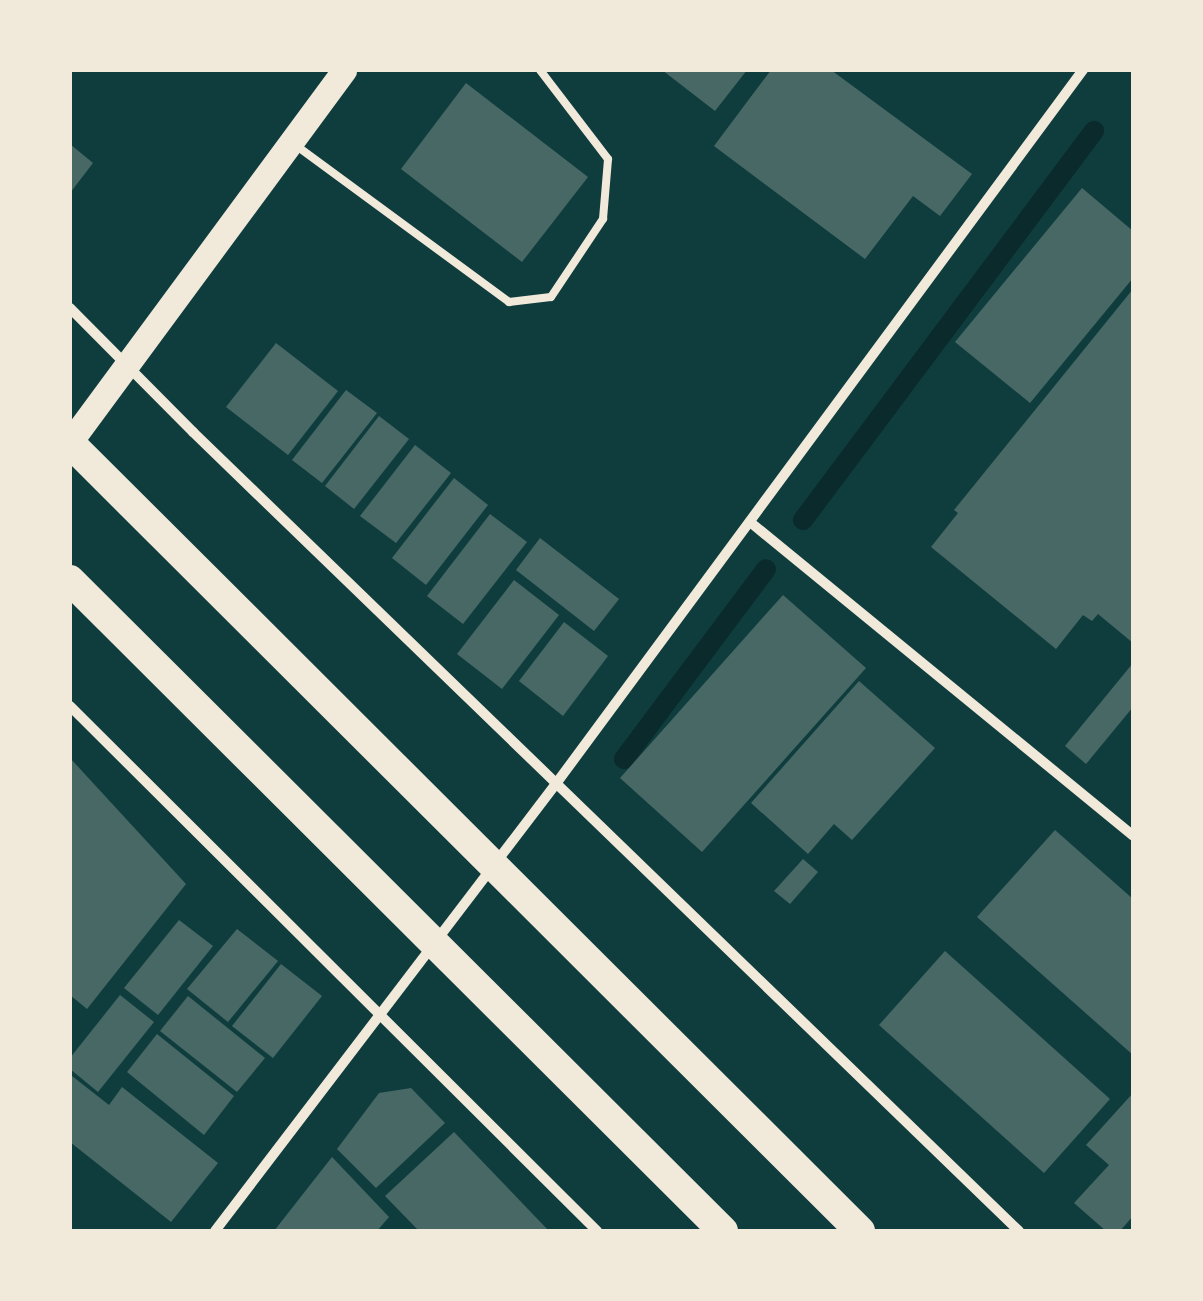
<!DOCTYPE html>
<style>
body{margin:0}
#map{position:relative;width:1203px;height:1301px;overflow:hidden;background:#0f3d3e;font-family:Lato,sans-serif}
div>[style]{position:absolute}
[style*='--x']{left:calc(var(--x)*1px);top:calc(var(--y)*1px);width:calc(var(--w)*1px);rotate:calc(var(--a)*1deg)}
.stream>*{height:20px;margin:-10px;padding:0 10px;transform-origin:10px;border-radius:10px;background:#0a2a2b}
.building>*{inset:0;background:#486865}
.service>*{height:8px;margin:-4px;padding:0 4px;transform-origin:4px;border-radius:4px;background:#f1e9da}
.minor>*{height:10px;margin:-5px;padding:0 5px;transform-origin:5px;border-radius:5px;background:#f1e9da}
.primary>*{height:25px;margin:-12.5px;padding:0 12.5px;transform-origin:12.5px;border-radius:12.5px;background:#f1e9da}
.motorway>*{height:30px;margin:-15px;padding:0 15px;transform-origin:15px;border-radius:15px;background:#f1e9da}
span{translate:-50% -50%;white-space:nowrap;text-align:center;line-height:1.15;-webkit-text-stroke:8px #f1e9da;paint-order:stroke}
.frame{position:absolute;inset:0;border:72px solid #f1e9da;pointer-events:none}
</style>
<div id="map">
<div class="stream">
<div style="--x:803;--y:520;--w:486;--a:-53.2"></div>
<div style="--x:624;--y:759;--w:237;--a:-53.2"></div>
</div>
<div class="building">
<div style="clip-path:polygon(662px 70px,747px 70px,715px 111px)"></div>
<div style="clip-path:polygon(771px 70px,831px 70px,972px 174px,940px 216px,913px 196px,865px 259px,714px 146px)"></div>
<div style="clip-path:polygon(466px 83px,588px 177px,522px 262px,401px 169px)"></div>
<div style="clip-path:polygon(70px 144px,93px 163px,70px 193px)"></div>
<div style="clip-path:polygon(1082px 188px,1133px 231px,1133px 278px,1030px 403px,955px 342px)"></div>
<div style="clip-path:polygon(1133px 289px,1133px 643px,1098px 614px,1092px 621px,1083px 615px,1056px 649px,931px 547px,958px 513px,954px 510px)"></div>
<div style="clip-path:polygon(276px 343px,338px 391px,288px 455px,226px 407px)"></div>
<div style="clip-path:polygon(346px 390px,377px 413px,322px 483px,292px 460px)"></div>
<div style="clip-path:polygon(379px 416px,409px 439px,354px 509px,325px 486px)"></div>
<div style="clip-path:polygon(415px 445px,451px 473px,396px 543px,360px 516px)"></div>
<div style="clip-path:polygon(454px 478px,488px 505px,426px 585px,392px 558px)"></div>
<div style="clip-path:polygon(490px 514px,527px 542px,463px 624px,427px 596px)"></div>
<div style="clip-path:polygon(540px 538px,619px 599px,594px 631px,516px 570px)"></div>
<div style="clip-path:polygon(514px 580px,559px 615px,502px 689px,457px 654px)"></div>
<div style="clip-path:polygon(783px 595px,866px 668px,702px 852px,620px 778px)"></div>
<div style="clip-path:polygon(564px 622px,608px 656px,563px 716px,519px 681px)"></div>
<div style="clip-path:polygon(1133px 663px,1133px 707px,1086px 764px,1065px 746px)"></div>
<div style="clip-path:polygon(859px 681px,935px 748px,852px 840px,834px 824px,808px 854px,751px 803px)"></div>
<div style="clip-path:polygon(70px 758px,186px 884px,87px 1009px,70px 995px)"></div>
<div style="clip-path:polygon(1055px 830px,1133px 899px,1133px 1055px,977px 917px)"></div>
<div style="clip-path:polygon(803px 859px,818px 872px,790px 904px,774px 891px)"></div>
<div style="clip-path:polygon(179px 920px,213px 946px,158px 1015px,124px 988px)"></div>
<div style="clip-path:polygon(237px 929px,278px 961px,228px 1022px,187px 989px)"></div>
<div style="clip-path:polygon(945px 951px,1110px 1099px,1044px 1173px,879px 1025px)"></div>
<div style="clip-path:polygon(281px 964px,322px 996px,273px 1058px,232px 1026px)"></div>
<div style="clip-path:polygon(120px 995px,154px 1022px,98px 1092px,70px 1069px,70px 1058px)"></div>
<div style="clip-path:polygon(188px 996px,265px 1058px,237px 1092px,160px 1031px)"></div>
<div style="clip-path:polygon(157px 1034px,234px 1096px,204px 1135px,127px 1072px)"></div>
<div style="clip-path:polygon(72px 1076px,109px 1105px,122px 1087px,218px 1163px,171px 1222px,70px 1142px)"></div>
<div style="clip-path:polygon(411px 1088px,445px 1123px,376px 1188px,337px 1149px,379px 1093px)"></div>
<div style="clip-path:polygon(1133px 1093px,1133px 1216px,1120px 1231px,1106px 1231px,1074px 1203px,1109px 1165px,1086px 1145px)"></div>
<div style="clip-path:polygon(454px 1132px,549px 1231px,419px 1231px,385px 1196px)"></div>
<div style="clip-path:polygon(332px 1157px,389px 1217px,377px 1231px,274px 1231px)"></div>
</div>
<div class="service">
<div style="--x:294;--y:144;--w:267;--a:36.3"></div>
<div style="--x:509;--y:302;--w:42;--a:-6.8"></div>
<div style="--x:551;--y:297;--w:94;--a:-56.3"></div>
<div style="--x:603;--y:219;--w:60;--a:-85.2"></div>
<div style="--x:608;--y:159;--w:112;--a:-127.4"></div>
</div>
<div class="minor">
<div style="--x:70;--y:308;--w:175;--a:45.2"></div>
<div style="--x:193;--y:432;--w:1149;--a:44.05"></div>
<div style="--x:750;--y:522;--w:495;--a:39.3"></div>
<div style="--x:70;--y:706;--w:744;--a:44.89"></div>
<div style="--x:215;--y:1231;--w:566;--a:-52.68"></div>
<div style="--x:558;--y:781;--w:884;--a:-53.56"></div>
</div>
<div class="primary">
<div style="--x:70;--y:442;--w:462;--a:-53.6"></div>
</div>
<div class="motorway">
<div style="--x:70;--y:443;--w:1116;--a:44.93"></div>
<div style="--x:70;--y:580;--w:922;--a:44.91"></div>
</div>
<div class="frame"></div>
</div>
